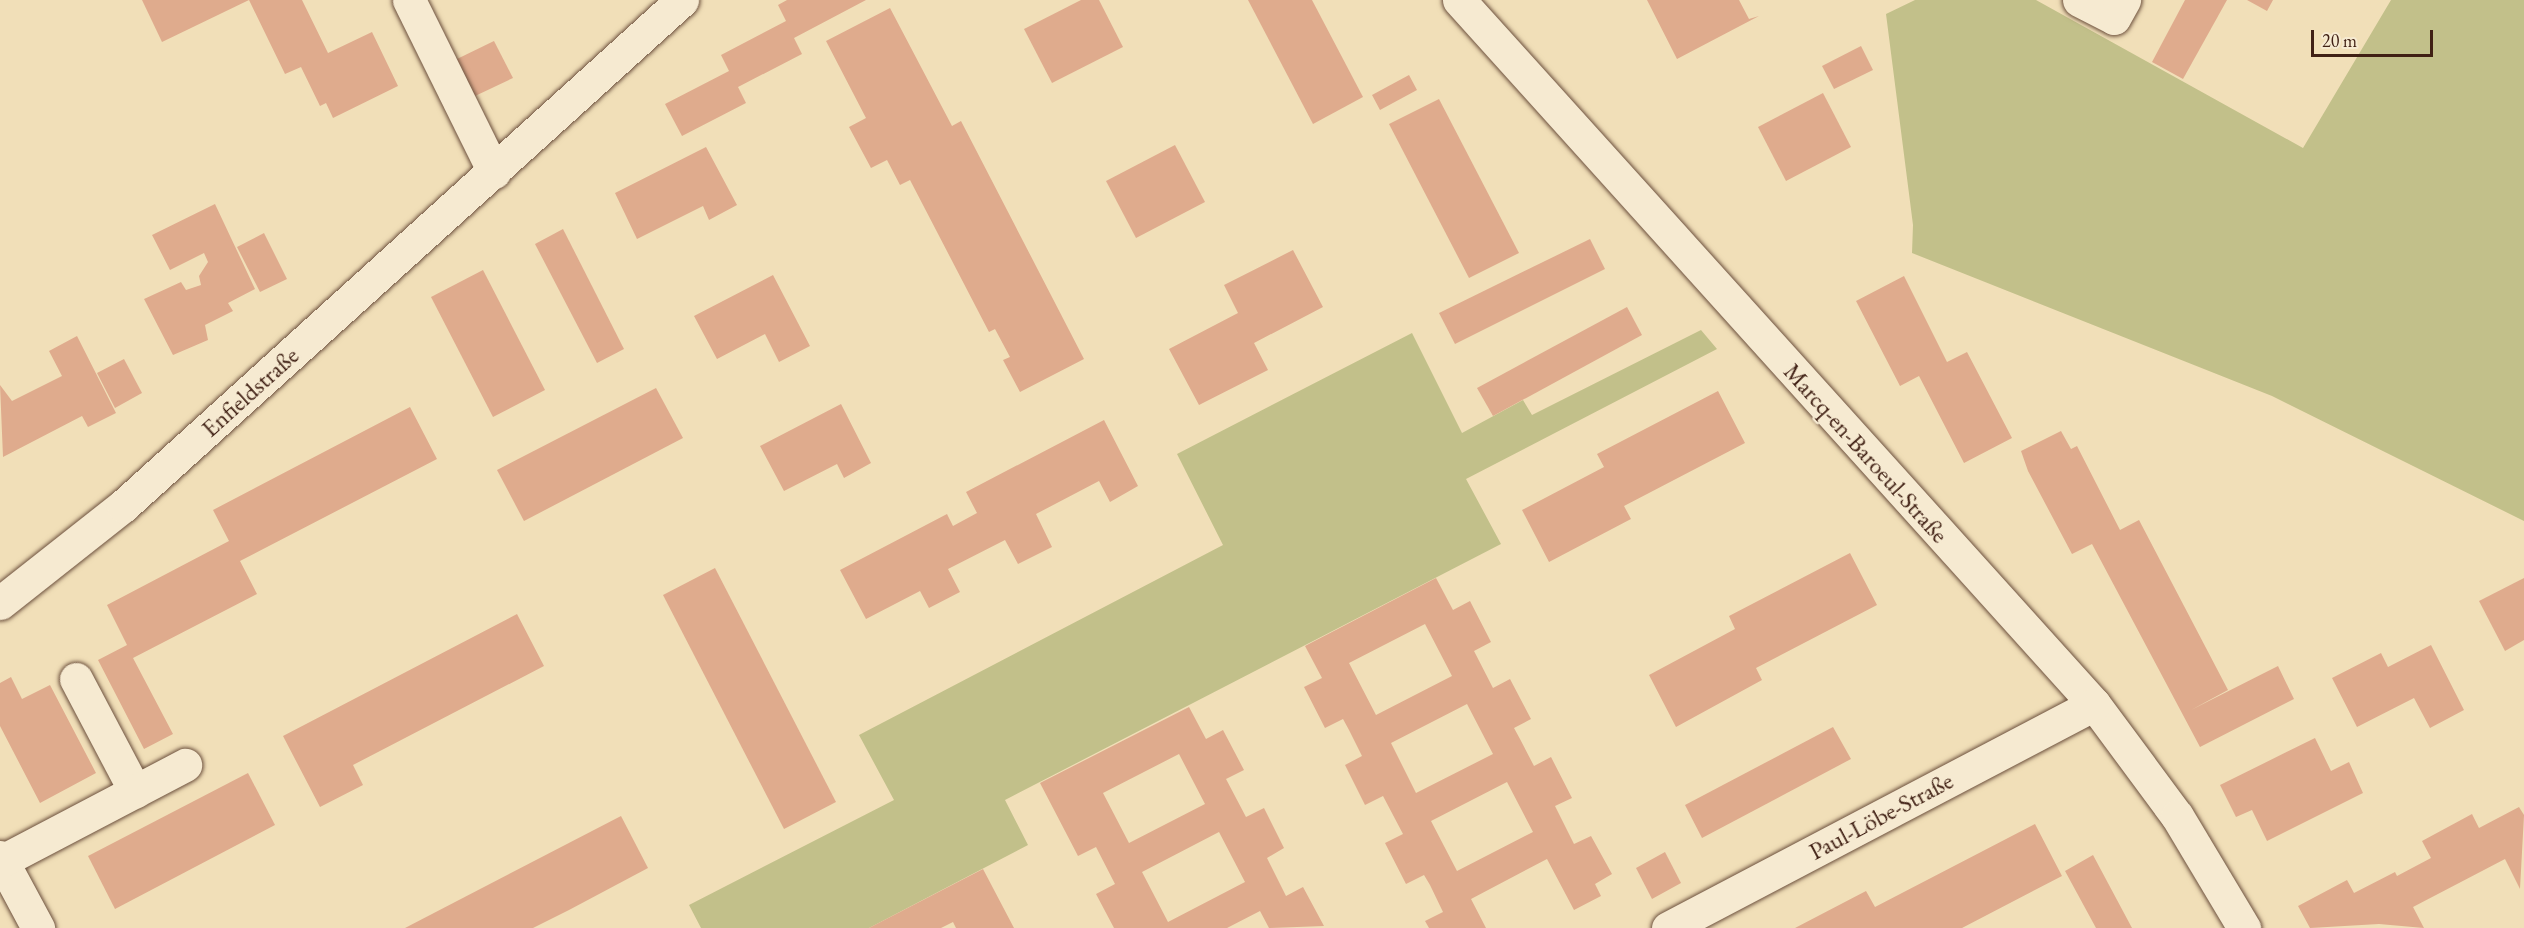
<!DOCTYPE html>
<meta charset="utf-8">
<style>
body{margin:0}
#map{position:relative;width:2524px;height:928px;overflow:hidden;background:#f1dfb8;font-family:"EB Garamond",serif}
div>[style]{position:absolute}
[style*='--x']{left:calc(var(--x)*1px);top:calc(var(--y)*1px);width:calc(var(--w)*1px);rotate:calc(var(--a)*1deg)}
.green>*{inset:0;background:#c2c08a}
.building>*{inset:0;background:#dfab8d}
.roads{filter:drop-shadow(0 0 2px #6c503d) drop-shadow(0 0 2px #6c503d)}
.minor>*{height:33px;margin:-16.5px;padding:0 16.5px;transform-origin:16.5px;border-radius:16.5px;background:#f6ead1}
span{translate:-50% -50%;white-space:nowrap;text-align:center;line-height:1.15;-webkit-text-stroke:4.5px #f6ead1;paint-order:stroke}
.street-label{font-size:24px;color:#402014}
.scale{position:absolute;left:2311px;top:30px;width:122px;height:27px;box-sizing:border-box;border:3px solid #402014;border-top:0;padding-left:8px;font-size:18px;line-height:21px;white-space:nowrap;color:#402014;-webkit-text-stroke:4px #f6ead1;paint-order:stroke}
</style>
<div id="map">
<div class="green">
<div style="clip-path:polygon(1915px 0,2036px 0,2303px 148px,2391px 0,2524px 0,2524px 521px,2272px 396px,1912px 253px,1913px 225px,1886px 14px)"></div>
<div style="clip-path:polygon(1701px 330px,1717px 349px,1466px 479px,1501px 544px,1005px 800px,1028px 845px,869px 928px,701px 928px,689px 905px,894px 800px,859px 735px,1223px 545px,1177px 454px,1412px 333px,1462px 433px,1523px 400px,1532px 415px)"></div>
</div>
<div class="building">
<div style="clip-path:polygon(142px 0,249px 0,162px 42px)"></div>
<div style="clip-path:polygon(249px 0,302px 0,328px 53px,372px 32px,398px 86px,333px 118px,326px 103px,320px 106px,301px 67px,285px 74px)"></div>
<div style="clip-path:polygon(787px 0,866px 0,794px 38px,802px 54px,738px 87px,746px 103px,682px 136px,665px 104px,729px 71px,721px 55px,786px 21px,778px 5px)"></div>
<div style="clip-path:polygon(1081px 0,1099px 0,1123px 47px,1052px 83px,1024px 29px)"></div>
<div style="clip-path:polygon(1248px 0,1312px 0,1363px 97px,1313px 124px)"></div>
<div style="clip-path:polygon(1647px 0,1739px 0,1749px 19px,1759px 16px,1677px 59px)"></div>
<div style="clip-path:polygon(2185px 0,2227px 0,2183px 79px,2152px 62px)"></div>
<div style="clip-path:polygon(2247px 0,2273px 0,2267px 11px)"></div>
<div style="clip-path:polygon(890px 8px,952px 126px,961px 121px,1084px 359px,1020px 392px,1003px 360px,1010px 357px,995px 329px,989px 332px,910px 180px,900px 185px,887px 160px,871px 168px,849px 127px,866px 118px,826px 41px)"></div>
<div style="clip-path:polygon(494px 41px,513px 78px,475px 96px,457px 59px)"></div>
<div style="clip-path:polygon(1861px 46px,1873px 70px,1834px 89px,1822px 66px)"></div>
<div style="clip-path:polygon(1409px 75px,1417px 90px,1380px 110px,1372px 95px)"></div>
<div style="clip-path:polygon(1823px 93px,1851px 147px,1786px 181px,1758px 127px)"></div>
<div style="clip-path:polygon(1439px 99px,1519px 253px,1469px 278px,1389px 124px)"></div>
<div style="clip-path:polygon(1175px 145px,1205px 202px,1136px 238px,1106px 181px)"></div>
<div style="clip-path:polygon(706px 147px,737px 205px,709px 220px,703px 206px,637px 239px,615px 193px)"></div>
<div style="clip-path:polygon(215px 204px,255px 289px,228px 303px,233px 311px,205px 325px,208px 340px,173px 355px,144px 299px,181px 282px,186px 290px,201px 285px,199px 276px,208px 262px,204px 253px,170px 270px,152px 235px)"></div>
<div style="clip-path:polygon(563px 229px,624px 349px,597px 363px,535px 244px)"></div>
<div style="clip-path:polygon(264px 233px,287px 279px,260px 292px,237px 247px)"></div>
<div style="clip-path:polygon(1590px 239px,1605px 269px,1455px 344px,1439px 313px)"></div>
<div style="clip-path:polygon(1293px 250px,1323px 307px,1254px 343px,1268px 370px,1199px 405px,1169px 349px,1238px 313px,1224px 285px)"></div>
<div style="clip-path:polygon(483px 270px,545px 390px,493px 417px,431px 297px)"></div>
<div style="clip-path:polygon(773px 275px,810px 346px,779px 362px,765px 334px,717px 359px,694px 316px)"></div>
<div style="clip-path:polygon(1904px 276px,1947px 362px,1967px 352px,2012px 438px,1964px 463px,1919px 376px,1900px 386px,1856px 301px)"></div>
<div style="clip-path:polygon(1627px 307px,1642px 335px,1493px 416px,1477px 388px)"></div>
<div style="clip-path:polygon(77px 336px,116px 413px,88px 427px,82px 416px,3px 457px,0 385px,12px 401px,62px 376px,49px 351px)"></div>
<div style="clip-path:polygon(124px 359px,142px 393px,115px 408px,97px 373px)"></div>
<div style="clip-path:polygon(656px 388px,683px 438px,524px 521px,497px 470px)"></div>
<div style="clip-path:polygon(1718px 391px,1745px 443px,1624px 506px,1631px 519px,1549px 562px,1522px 510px,1604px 467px,1597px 454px)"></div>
<div style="clip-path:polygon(841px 404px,871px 463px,844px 478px,837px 464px,784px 491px,760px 446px)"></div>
<div style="clip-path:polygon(410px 407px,437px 459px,240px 561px,257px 594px,133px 658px,173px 734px,144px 749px,98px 660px,127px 645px,107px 605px,229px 541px,213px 510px)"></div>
<div style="clip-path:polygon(1104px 420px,1138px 486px,1110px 502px,1099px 481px,1036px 514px,1052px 547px,1018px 564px,1005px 540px,948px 569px,960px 592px,929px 608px,920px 591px,866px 619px,840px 570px,947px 514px,953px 526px,977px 513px,966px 492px)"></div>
<div style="clip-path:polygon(2061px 431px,2071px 449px,2077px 446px,2120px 530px,2139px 520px,2228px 690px,2191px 710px,2278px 666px,2294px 699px,2200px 747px,2092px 544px,2072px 554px,2028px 471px,2021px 451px)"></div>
<div style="clip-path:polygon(1850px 553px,1877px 605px,1756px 668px,1762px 680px,1676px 727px,1649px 675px,1735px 629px,1729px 616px)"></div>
<div style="clip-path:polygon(715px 568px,836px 802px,784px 829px,663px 595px)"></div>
<div style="clip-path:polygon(evenodd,1436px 578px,1453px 610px,1470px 601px,1491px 642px,1474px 651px,1493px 688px,1510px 679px,1531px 719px,1514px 728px,1520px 739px,1534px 766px,1551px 757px,1572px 798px,1555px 806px,1574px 844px,1591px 836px,1612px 874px,1595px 884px,1601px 896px,1574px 910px,1547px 859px,1471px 899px,1486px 928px,1429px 928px,1425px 921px,1443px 912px,1430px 885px,1424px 875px,1406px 884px,1385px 843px,1403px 834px,1383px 796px,1365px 805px,1345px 765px,1362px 756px,1349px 730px,1343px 719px,1325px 728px,1304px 687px,1322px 678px,1305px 646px,1436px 578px,1425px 624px,1452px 676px,1376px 715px,1349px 663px,1425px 624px,1436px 578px,1467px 704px,1493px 754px,1416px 793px,1391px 743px,1467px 704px,1436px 578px,1507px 782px,1533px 832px,1457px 871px,1431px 821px,1507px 782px)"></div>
<div style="clip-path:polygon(2524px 578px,2524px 640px,2505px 651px,2479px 601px)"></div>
<div style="clip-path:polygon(517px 614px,544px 666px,353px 765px,363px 785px,320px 807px,283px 736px)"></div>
<div style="clip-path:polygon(2431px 645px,2464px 710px,2430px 728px,2414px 698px,2357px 727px,2332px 678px,2381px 653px,2388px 667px)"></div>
<div style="clip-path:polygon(11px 677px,22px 699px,50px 685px,96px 773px,40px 803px,0 726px,0 683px)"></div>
<div style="clip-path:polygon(evenodd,1189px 707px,1206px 739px,1223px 730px,1244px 770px,1226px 779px,1246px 817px,1264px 808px,1284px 848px,1267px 858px,1286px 896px,1303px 887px,1324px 926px,1269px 928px,1260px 911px,1227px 928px,1114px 928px,1096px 894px,1115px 884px,1096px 847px,1078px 856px,1040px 783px,1189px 707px,1179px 754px,1205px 804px,1129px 843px,1103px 793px,1179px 754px,1189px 707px,1219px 832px,1245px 882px,1168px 922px,1142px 872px,1219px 832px)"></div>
<div style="clip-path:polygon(1833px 727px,1851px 759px,1702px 838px,1685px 805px)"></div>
<div style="clip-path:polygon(2315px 738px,2331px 771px,2349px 762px,2363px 793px,2267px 841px,2252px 810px,2236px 817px,2220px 785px)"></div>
<div style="clip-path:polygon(248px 773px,275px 825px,115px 909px,88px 856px)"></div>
<div style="clip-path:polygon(2519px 807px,2524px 815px,2520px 889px,2505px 859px,2413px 907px,2424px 928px,2379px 924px,2310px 928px,2298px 906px,2347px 880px,2354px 893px,2395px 872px,2397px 876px,2431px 858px,2422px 841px,2472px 814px,2479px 828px)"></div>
<div style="clip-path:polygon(621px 816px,648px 868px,569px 910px,533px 928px,405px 928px)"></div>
<div style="clip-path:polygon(2035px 824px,2062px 876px,1962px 928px,1795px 928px,1866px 891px,1875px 907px)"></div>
<div style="clip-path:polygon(1665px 852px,1681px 883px,1652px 899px,1636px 868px)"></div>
<div style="clip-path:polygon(2093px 855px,2101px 870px,2132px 928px,2096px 928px,2065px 871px)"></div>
<div style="clip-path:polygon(983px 869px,1014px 928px,956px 928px,953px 922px,941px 928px,869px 928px)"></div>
</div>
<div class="roads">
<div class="minor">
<div style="--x:409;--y:0;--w:192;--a:63.7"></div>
<div style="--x:1459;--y:0;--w:948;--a:47.95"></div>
<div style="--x:2094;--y:704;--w:139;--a:53.5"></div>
<div style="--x:2177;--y:816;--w:131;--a:59.1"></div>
<div style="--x:2079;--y:0;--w:39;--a:27"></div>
<div style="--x:2114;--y:18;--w:21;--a:-61"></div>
<div style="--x:0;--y:603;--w:157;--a:-38.3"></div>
<div style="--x:123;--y:506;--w:754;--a:-42.15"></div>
<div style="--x:76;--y:679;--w:127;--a:62.2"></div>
<div style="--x:0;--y:857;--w:81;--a:61.8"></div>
<div style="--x:2;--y:861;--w:207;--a:-27.7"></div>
<div style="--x:1668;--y:928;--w:481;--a:-27.7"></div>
</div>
</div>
<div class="street-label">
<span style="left:250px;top:392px;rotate:-42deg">Enfieldstraße</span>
<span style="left:1866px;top:453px;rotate:48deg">Marcq-en-Baroeul-Straße</span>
<span style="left:1881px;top:816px;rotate:-28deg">Paul-Löbe-Straße</span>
</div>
<div class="scale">20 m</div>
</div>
